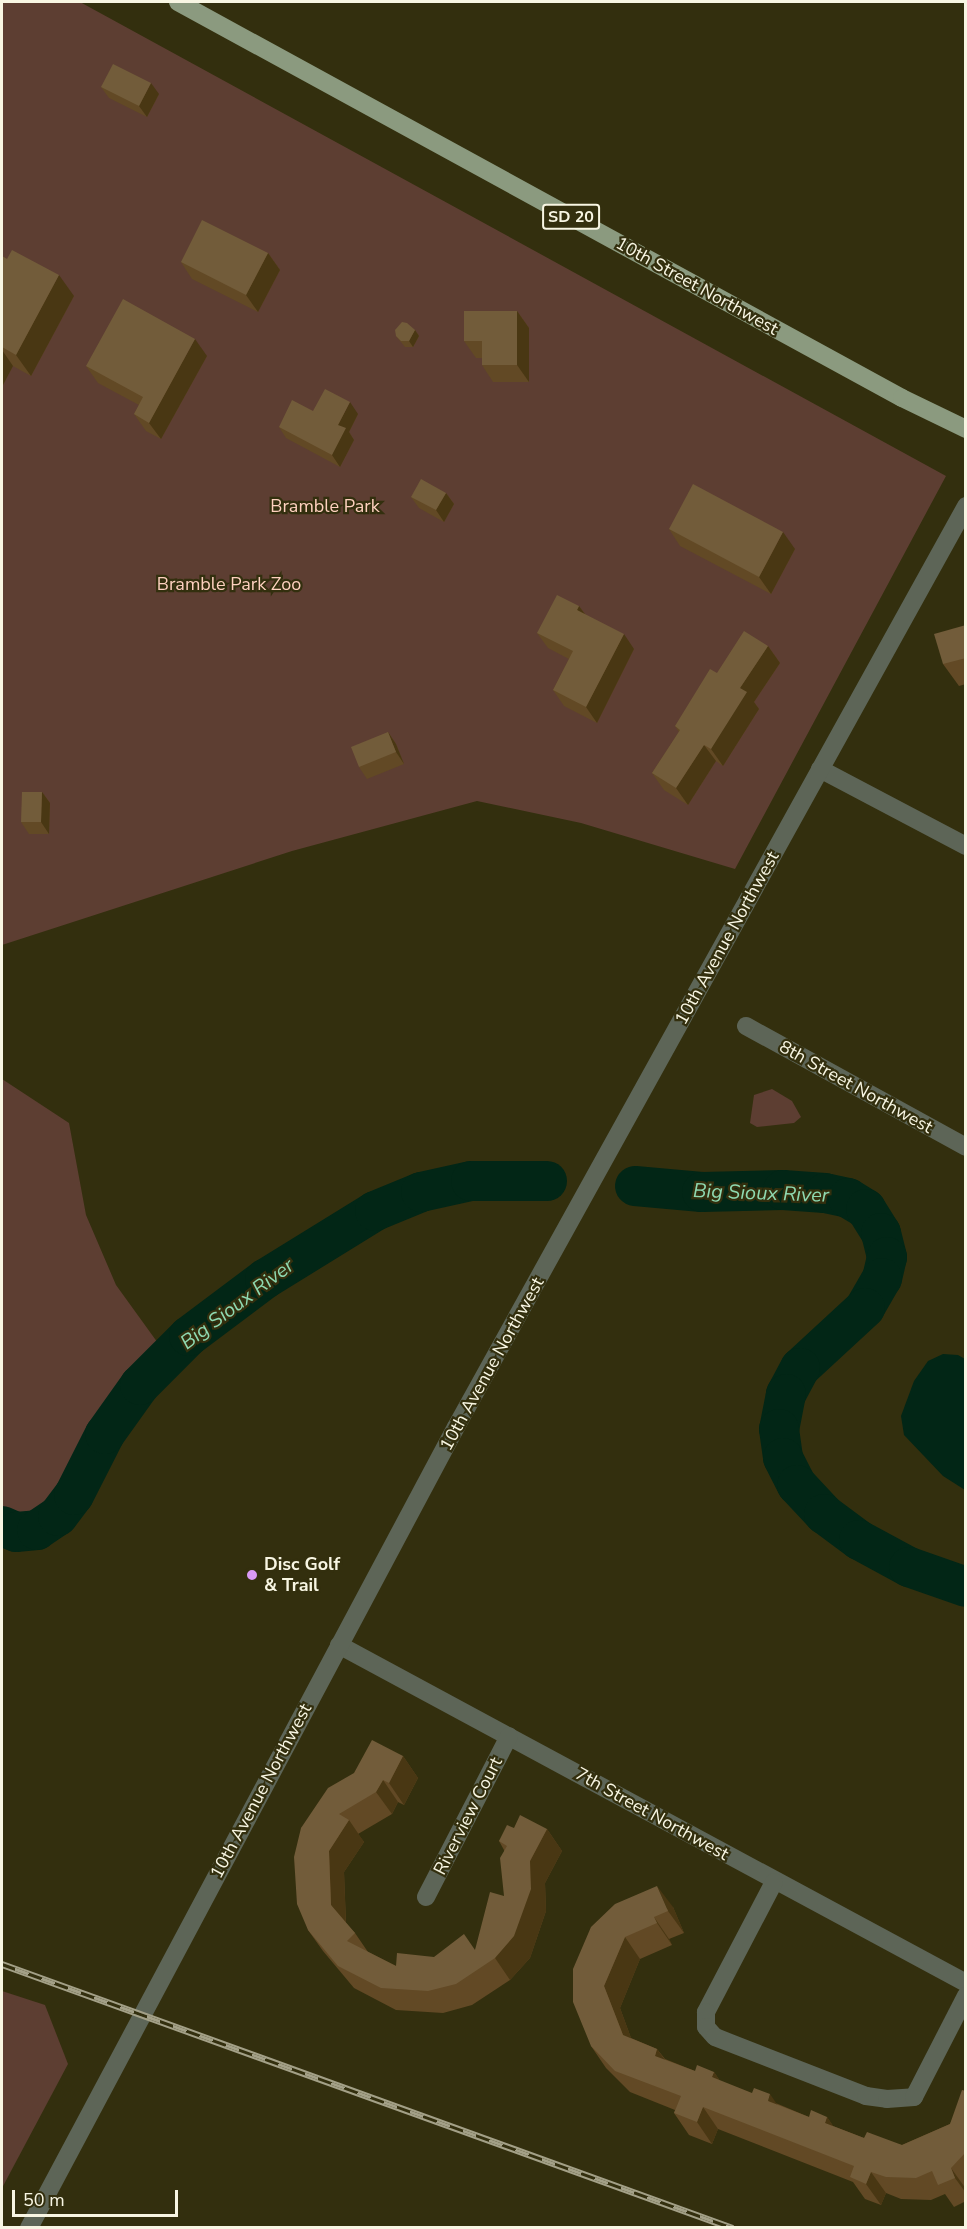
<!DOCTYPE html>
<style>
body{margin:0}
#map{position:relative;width:967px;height:2229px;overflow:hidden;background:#332f0e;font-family:"Nunito Sans",sans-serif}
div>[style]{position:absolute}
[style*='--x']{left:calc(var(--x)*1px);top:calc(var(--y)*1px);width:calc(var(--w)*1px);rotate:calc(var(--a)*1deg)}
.green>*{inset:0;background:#5d3e32}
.water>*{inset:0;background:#022616}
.river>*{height:40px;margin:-20px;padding:0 20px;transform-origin:20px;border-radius:20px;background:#022616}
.minor>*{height:18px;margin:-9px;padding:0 9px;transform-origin:9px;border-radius:9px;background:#5d6557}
.major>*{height:18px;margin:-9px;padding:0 9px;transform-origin:9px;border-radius:9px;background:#8b9a7f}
.rail>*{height:7px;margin-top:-3.5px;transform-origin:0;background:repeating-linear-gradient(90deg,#332f0e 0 14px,#a3a087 0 28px);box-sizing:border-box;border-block:2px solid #a3a087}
.wall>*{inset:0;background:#624925}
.shaded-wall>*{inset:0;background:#493713}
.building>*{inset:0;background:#725c3a}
.dots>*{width:16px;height:16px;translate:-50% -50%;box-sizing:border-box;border:3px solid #332f0e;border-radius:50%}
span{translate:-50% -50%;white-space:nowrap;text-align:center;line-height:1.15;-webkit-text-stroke:4.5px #332f0e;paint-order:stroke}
.shield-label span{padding:2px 4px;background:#332f0e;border:2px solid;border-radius:4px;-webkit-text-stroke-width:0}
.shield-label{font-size:16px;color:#f8f6e3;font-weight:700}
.street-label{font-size:18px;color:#f8f6e3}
.park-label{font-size:18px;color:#fed1bf}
.poi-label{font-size:18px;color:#f8f6e3;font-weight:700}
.left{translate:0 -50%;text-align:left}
.water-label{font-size:20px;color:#8ed9b1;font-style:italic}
.frame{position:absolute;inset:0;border:3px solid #f8f6e3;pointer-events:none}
.scale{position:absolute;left:12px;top:2190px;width:166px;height:27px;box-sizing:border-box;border:3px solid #f8f6e3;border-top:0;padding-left:8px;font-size:18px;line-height:21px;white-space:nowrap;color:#f8f6e3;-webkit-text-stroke:4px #332f0e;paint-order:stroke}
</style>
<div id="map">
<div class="green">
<div style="clip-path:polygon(2px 2px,80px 2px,946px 476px,735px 869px,581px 823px,477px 801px,292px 851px,2px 945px)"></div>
<div style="clip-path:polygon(2px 1079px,69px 1123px,86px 1215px,116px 1285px,168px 1357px,140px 1385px,105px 1434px,74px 1495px,58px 1516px,37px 1530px,16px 1532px,2px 1526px)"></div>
<div style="clip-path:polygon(772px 1089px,792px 1101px,801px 1117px,794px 1123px,757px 1127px,750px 1123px,754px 1095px)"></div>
<div style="clip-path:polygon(2px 1991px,45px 2005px,68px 2064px,2px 2188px)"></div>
</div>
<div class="water">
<div style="clip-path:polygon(943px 1354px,958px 1355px,965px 1359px,965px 1490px,943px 1476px,904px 1435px,901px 1416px,914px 1381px,928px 1361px)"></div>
</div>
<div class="river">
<div style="--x:635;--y:1186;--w:67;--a:5.1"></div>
<div style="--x:702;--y:1192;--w:81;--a:-1.4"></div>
<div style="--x:783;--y:1190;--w:42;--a:4.1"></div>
<div style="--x:825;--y:1193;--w:24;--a:12"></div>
<div style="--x:848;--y:1198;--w:21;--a:31"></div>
<div style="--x:866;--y:1209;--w:28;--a:58"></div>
<div style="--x:881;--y:1233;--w:25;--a:76"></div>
<div style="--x:887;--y:1257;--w:22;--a:103"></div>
<div style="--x:882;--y:1278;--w:34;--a:120"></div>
<div style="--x:865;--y:1308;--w:88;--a:137.3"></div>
<div style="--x:800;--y:1368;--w:30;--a:118"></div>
<div style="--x:786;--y:1394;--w:36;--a:101"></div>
<div style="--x:779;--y:1429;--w:29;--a:82"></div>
<div style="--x:783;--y:1458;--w:30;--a:63"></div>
<div style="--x:797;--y:1485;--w:40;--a:47"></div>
<div style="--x:824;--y:1514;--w:44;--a:36.6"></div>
<div style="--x:859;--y:1540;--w:57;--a:28.4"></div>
<div style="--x:909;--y:1567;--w:60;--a:19.3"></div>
<div style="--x:2;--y:1526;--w:15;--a:23"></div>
<div style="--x:16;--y:1532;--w:21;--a:-5"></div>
<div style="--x:37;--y:1530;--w:25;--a:-34"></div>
<div style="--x:58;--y:1516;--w:26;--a:-53"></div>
<div style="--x:74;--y:1495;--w:68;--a:-63.1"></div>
<div style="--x:105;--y:1434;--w:60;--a:-54.5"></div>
<div style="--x:140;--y:1385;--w:69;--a:-45"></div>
<div style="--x:189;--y:1336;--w:95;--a:-36.9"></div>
<div style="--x:265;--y:1279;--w:129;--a:-31.7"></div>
<div style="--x:375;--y:1211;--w:50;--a:-22.4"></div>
<div style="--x:421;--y:1192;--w:51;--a:-12.4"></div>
<div style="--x:471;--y:1181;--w:76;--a:0"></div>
</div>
<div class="minor">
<div style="--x:820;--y:769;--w:165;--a:27.8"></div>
<div style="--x:746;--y:1026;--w:251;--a:28.8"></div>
<div style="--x:339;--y:1645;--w:712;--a:28.33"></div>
<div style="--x:774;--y:1882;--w:147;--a:117.6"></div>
<div style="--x:706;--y:2012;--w:15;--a:90"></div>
<div style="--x:706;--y:2027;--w:13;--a:48"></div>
<div style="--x:715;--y:2037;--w:162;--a:21.3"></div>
<div style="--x:866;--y:2096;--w:21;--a:8"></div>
<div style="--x:887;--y:2099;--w:27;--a:-4"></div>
<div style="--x:914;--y:2097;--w:114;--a:-62.8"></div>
<div style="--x:426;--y:1897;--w:181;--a:-62.7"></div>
<div style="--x:29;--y:2228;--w:908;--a:-61.94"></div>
<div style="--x:456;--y:1427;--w:1053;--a:-61.02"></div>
</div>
<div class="major">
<div style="--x:178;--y:2;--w:825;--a:28.68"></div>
<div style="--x:902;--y:398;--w:71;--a:25.8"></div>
</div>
<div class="rail">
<div style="--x:2;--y:1964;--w:777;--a:19.86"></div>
</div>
<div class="wall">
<div style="clip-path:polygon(101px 87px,159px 94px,147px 117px,109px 98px)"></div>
<div style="clip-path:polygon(268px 253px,280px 270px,258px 312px,192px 279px,181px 262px)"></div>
<div style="clip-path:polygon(2px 256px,74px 296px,31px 376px,13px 366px,3px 385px,2px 385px)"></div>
<div style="clip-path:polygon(517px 311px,529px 328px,529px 382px,493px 382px,482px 365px,482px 358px,476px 358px,464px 341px)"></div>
<div style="clip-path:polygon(415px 330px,419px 336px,413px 347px,405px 347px,396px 336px)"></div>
<div style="clip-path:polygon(207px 356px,161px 439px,146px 431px,134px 414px,139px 405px,98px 383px,86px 366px)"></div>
<div style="clip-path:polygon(313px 411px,358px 414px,349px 432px,354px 440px,340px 467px,286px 438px,279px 427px)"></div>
<div style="clip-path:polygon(446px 493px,454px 504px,444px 522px,419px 508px,411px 497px)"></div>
<div style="clip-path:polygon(669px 529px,795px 549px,771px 594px,680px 546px)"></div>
<div style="clip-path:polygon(579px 606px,585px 614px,634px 649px,597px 723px,564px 706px,553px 690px,569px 659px,548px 648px,537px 633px)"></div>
<div style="clip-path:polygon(966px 625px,966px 684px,959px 686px,943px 664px)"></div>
<div style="clip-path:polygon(768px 646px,780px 663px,754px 702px,759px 709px,723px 766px,716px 761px,688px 805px,664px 790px,652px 773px,679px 732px,675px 726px,717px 673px)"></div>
<div style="clip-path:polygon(388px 732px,396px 744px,404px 764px,367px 779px,359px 767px)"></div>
<div style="clip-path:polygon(42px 792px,50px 803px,49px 834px,29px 834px,21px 822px)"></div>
<div style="clip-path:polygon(403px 1756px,418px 1778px,404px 1805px,398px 1802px,392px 1814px,358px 1834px,364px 1842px,344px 1872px,346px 1923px,355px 1933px,368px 1952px,396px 1966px,434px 1957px,475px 1950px,504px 1896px,504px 1850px,499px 1841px,514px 1828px,547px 1829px,562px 1851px,545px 1883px,546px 1911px,530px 1958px,510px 1980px,472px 2005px,443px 2013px,396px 2010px,354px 1988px,323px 1951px,308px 1930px,301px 1828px)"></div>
<div style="clip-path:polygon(673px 1907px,684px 1933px,669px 1939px,672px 1945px,640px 1959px,620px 2008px,631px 2038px,657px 2049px,665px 2059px,695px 2071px,714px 2072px,720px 2081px,778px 2104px,809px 2117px,827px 2117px,833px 2126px,864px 2138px,902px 2145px,950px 2124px,966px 2091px,966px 2201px,954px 2207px,945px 2194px,931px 2200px,901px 2199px,886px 2193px,881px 2205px,865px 2199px,853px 2182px,718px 2129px,712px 2144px,689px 2135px,674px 2113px,675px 2110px,630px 2092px,606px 2068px,591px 2046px,591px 1927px)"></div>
</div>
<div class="shaded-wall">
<div style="clip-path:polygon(151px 83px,159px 94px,147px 117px,139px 106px)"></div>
<div style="clip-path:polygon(268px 253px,280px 270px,258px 312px,246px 295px)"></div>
<div style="clip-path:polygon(59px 275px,74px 296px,31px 376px,16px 355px)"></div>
<div style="clip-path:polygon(517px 311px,529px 328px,529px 382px,517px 365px)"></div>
<div style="clip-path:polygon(415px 330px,419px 336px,413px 347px,409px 341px)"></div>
<div style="clip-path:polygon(195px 339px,207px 356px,161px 439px,149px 423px)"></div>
<div style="clip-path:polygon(2px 350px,13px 366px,3px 385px,2px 383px)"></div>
<div style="clip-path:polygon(350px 402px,358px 414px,349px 432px,354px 440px,340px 467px,332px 455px,338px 425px)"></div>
<div style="clip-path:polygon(446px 493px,454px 504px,444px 522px,436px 510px)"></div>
<div style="clip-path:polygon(783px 532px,795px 549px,771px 594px,759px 577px)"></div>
<div style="clip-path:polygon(579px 606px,590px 621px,577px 610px)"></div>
<div style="clip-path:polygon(624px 634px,634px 649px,597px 723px,586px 707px)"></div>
<div style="clip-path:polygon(768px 646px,780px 663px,754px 702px,759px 709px,723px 766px,711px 749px,740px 688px)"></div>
<div style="clip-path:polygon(388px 732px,396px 744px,404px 764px,396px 752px)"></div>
<div style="clip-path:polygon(704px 745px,716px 761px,688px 805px,676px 788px)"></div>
<div style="clip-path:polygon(42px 792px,50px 803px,49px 834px,41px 822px)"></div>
<div style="clip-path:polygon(403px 1756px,418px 1778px,404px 1805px,389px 1783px)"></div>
<div style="clip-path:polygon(383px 1780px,398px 1802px,392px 1814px,376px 1792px)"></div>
<div style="clip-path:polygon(349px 1820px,364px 1842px,344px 1872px,346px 1927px,331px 1905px,329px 1851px)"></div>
<div style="clip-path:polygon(547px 1829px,562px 1851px,545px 1883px,546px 1911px,530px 1958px,510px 1980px,495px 1958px,530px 1861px)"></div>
<div style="clip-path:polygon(657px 1886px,673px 1907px,684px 1933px,668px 1911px)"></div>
<div style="clip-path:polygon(654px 1917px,669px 1939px,672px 1945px,657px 1923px)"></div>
<div style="clip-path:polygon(625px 1937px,640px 1959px,620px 2008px,638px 2057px,623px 2035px,604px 1986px)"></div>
<div style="clip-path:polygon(657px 2049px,673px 2071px,655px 2056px)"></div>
<div style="clip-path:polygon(714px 2072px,729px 2094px,712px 2077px)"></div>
<div style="clip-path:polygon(770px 2094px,785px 2116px,768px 2101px)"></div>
<div style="clip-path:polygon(703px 2107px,718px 2129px,712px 2144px,697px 2122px)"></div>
<div style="clip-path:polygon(827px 2117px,842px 2139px,825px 2123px)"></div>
<div style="clip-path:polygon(951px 2168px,966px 2189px,966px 2193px,955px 2178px)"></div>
<div style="clip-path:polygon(871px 2172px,886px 2193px,881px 2205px,866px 2184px)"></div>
</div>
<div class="building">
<div style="clip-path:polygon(113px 64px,151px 83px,139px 106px,101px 87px)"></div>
<div style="clip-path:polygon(202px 220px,268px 253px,246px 295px,181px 262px)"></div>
<div style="clip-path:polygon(12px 250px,59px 275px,16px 355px,2px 347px,2px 256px,7px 259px)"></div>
<div style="clip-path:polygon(123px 299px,195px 339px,149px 423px,134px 414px,143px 397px,86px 366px)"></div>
<div style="clip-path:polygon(464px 311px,517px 311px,517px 365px,482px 365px,482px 341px,464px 341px)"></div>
<div style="clip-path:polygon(402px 322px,407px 323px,415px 330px,409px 341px,401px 341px,396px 336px,395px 330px)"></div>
<div style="clip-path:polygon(325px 389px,350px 402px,338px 425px,346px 428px,332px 455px,279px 427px,292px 400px,313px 411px)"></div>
<div style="clip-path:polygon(421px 479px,446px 493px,436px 510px,411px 497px)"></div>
<div style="clip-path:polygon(693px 484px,783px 532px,759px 577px,669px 529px)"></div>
<div style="clip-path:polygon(557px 595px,579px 606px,577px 610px,624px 634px,586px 707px,553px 690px,573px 651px,537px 633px)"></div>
<div style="clip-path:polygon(966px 625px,966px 658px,943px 664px,934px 634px)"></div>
<div style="clip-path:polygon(744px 631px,768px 646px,740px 688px,747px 692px,711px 749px,704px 745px,676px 788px,652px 773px,680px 730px,675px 726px,710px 669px,717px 673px)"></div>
<div style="clip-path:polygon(388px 732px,396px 752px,359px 767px,351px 747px)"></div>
<div style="clip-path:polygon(22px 792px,42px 792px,41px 822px,21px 822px)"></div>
<div style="clip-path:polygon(372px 1740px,403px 1756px,389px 1783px,383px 1780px,376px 1792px,339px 1814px,349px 1820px,329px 1851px,331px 1905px,355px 1933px,347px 1941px,396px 1966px,397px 1953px,434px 1957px,464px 1934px,475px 1950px,490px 1892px,504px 1896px,500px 1858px,507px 1846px,499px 1841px,507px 1825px,514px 1828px,520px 1815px,547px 1829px,530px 1861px,531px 1889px,514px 1936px,495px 1958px,456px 1984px,428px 1991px,381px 1988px,338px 1966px,308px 1930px,297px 1904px,294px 1857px,301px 1828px,328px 1788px,354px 1773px)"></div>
<div style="clip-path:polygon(657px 1886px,668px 1911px,654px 1917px,657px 1923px,625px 1937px,604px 1986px,623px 2035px,657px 2049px,655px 2056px,695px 2071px,697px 2065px,714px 2072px,712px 2077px,752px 2093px,754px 2088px,770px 2094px,768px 2101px,809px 2117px,811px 2110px,827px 2117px,825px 2123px,864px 2138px,867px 2132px,902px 2145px,950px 2124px,962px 2090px,966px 2091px,966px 2152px,951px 2168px,955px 2178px,938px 2185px,932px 2171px,916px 2178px,886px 2177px,871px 2172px,866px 2184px,850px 2177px,854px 2166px,703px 2107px,697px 2122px,674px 2113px,681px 2096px,615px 2071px,591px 2046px,573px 2002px,573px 1969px,591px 1927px,615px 1904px)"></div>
</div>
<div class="dots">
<div style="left:252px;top:1575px;background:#da9af6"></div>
</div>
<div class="shield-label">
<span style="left:571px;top:217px">SD 20</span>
</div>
<div class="street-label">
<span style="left:697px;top:286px;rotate:29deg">10th Street Northwest</span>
<span style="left:727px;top:938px;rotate:-61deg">10th Avenue Northwest</span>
<span style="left:856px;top:1087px;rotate:29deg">8th Street Northwest</span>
<span style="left:492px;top:1364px;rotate:-61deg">10th Avenue Northwest</span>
<span style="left:261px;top:1791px;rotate:-62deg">10th Avenue Northwest</span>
<span style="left:652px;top:1814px;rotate:29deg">7th Street Northwest</span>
<span style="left:468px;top:1816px;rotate:-63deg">Riverview Court</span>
</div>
<div class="park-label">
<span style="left:325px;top:506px">Bramble Park</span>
<span style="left:229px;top:584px">Bramble Park Zoo</span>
</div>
<div class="poi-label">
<span class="left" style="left:264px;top:1575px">Disc Golf<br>&amp; Trail</span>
</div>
<div class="water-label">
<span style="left:761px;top:1193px;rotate:2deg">Big Sioux River</span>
<span style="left:237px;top:1304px;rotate:-37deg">Big Sioux River</span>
</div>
<div class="frame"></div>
<div class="scale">50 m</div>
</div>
